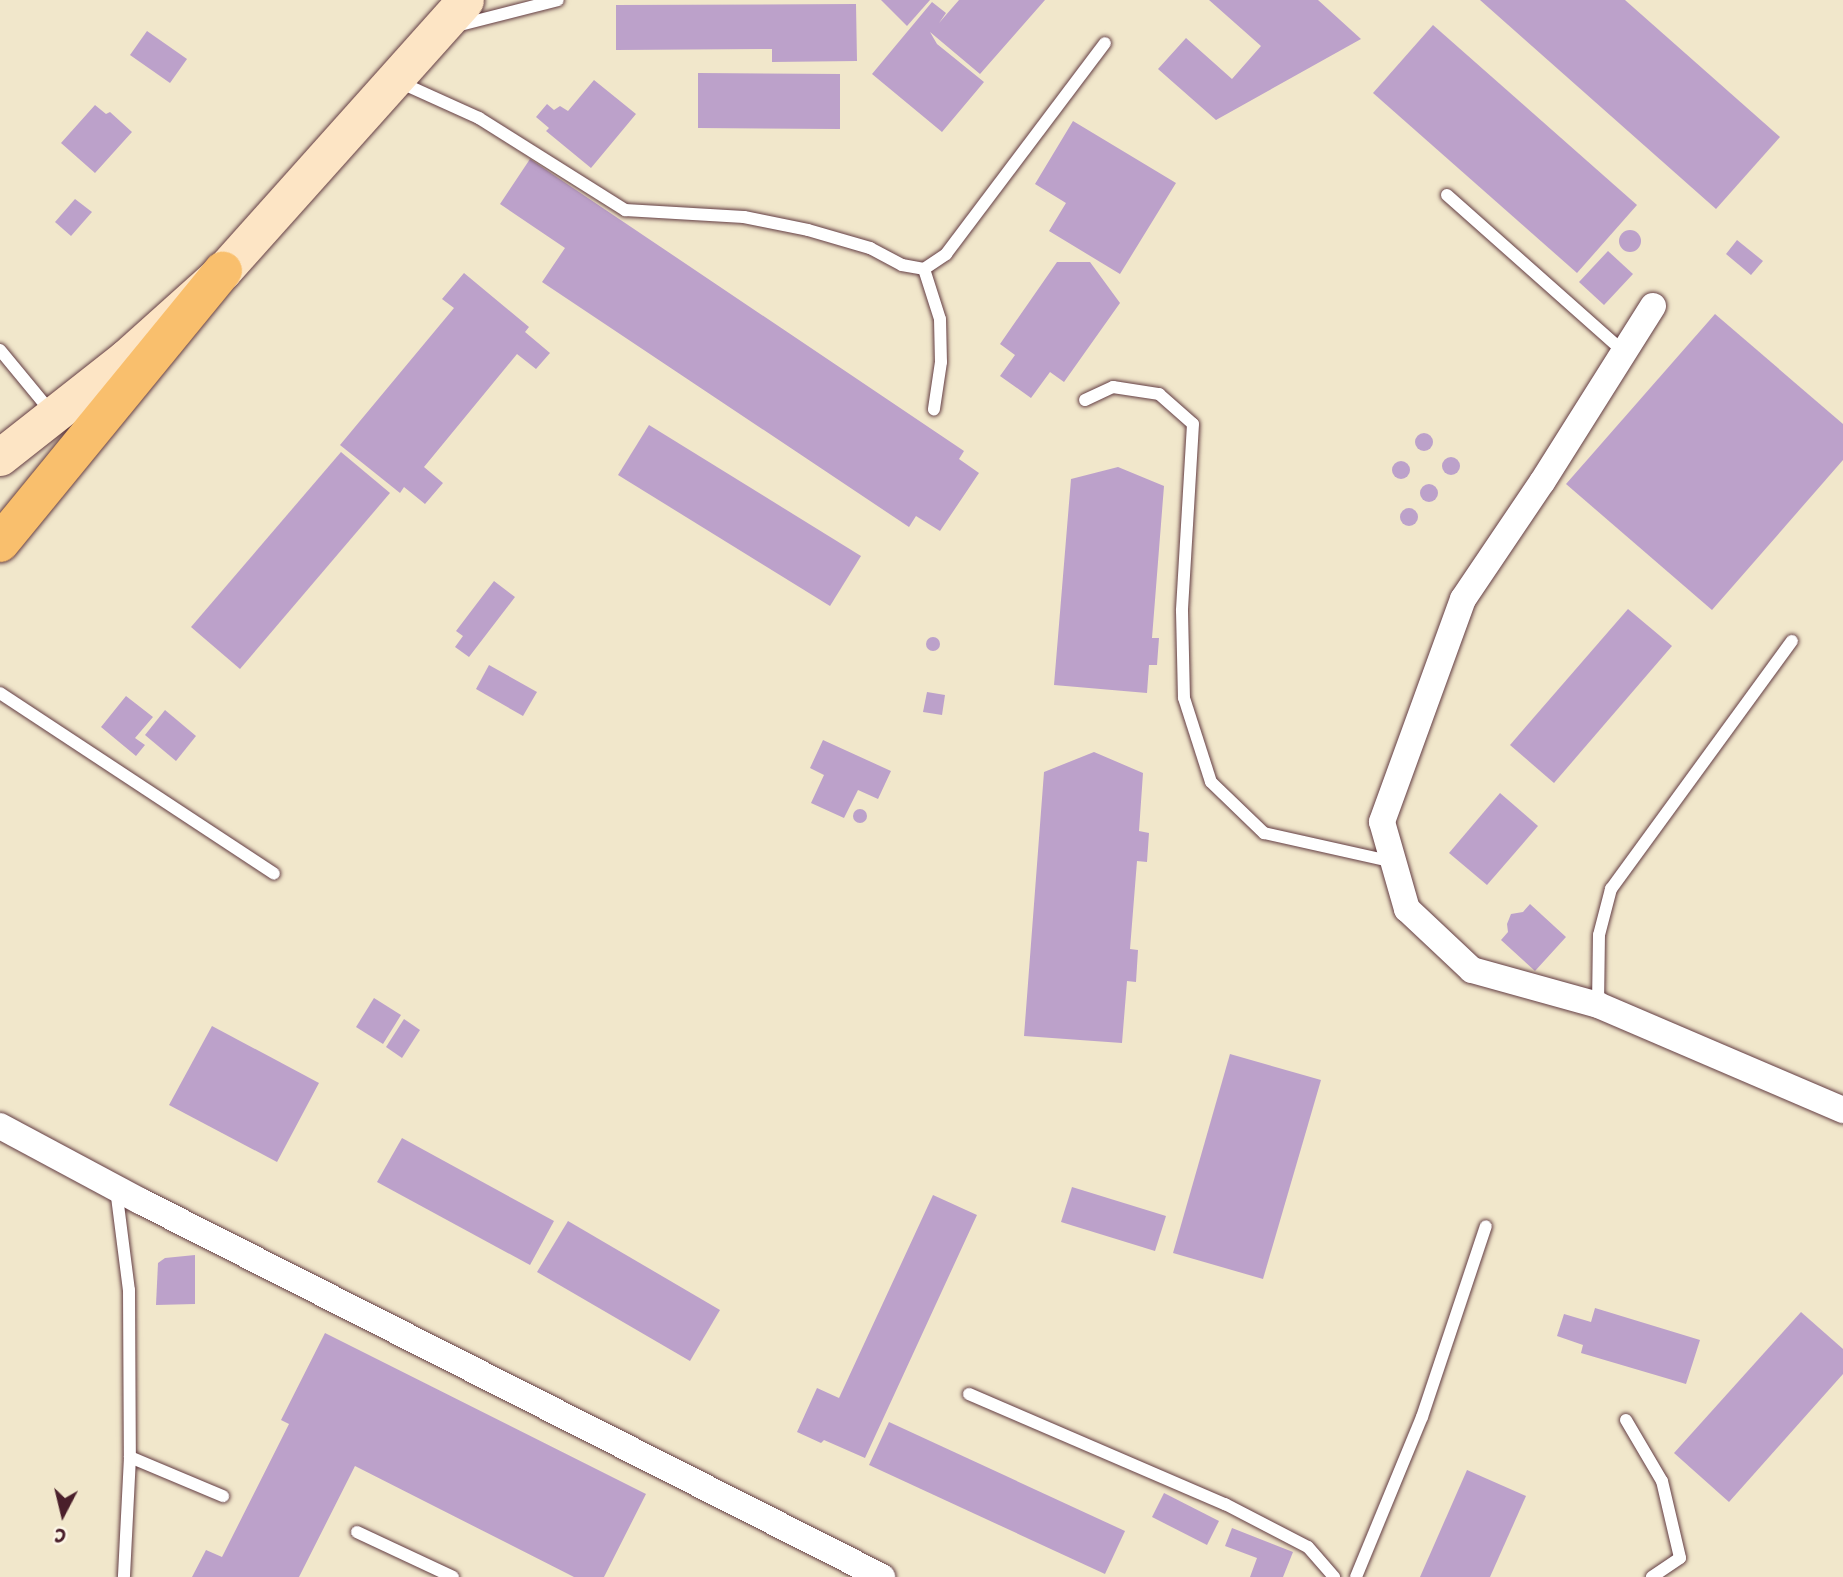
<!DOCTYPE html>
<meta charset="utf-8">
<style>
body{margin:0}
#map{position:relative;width:1843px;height:1577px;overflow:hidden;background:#f1e7cb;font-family:"Shantell Sans",sans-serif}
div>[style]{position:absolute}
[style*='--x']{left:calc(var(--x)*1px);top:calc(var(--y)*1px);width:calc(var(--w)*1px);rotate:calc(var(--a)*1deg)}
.building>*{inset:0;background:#bca1ca}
.round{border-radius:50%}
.roads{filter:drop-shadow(0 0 2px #633d43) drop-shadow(0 0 2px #633d43)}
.lane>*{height:12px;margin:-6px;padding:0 6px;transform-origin:6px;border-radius:6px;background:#fff}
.street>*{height:26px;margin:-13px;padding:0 13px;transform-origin:13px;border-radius:13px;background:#fff}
.secondary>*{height:37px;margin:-18.5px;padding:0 18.5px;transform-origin:18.5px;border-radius:18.5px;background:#fde5c5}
.highway>*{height:38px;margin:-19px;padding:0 19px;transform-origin:19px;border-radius:19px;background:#f9bf6d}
span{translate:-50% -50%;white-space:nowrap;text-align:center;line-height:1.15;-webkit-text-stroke:5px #fcf5e5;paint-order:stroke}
.north{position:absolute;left:28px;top:1479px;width:70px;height:70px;-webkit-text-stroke:5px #fcf5e5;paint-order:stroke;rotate:187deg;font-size:19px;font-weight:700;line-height:28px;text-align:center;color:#4a1f2b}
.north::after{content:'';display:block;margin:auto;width:24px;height:32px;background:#4a1f2b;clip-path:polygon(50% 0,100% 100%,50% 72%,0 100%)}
</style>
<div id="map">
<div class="building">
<div style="clip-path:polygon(881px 0,930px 0,907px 26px)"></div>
<div style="clip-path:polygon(959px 0,1045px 0,980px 74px,930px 32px,937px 44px,984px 82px,942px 132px,872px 74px,932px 2px,946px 13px,939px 23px)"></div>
<div style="clip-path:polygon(1209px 0,1318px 0,1361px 39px,1216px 120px,1158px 69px,1186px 38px,1232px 79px,1261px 46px)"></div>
<div style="clip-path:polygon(1480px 0,1625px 0,1780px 137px,1716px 209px)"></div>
<div style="clip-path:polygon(856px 4px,857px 61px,772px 62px,772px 49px,616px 50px,616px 5px)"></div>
<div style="clip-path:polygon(1433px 25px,1637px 205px,1577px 273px,1373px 93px)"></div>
<div style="clip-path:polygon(147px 31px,187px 59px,170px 83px,130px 55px)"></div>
<div style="clip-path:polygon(698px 73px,840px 74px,840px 129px,698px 128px)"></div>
<div style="clip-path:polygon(594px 80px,636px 114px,591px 168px,546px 131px,549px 128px,536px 117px,547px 104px,554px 110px,560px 106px,568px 111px)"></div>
<div style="clip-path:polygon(95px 105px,106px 114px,110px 112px,132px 132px,95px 173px,61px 143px)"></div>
<div style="clip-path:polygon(1073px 121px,1176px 183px,1120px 274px,1049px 231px,1066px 203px,1035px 184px)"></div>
<div style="clip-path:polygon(530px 159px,964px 451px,959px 459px,979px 473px,940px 531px,916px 516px,909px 527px,542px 282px,565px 248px,500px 204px)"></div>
<div style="clip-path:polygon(75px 199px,92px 212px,71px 236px,55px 222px)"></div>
<div class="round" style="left:1619px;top:230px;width:22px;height:22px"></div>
<div style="clip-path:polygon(1737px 240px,1763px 261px,1751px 275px,1726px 254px)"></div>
<div style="clip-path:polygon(1608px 251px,1633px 274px,1604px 305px,1579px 282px)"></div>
<div style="clip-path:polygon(1057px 262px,1090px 262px,1120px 303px,1064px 382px,1050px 372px,1031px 398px,1000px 376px,1015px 355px,1000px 344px)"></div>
<div style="clip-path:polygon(464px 273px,529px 327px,525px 332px,550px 353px,536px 369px,517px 354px,424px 467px,443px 483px,425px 504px,404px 487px,400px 493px,340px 445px,454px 308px,442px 299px)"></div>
<div style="clip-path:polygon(1715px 314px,1843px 424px,1843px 460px,1712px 610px,1566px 484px)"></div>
<div style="clip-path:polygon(649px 425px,861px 556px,830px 606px,618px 475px)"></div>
<div class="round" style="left:1415px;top:433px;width:18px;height:18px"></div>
<div style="clip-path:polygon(341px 452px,390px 493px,240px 669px,191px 627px)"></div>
<div class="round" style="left:1442px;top:457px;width:18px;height:18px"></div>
<div class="round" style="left:1392px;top:461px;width:18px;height:18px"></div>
<div style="clip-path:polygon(1118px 467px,1164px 486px,1152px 638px,1159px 638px,1157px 665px,1149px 665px,1147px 693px,1054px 685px,1071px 479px)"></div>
<div class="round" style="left:1420px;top:484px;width:18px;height:18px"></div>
<div class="round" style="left:1400px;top:508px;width:18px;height:18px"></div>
<div style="clip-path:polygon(494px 581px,515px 597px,469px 657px,455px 647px,463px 636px,456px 631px)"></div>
<div style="clip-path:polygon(1628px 609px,1672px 646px,1554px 783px,1510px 745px)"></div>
<div class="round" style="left:926px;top:637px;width:14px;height:14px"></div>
<div style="clip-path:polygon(489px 665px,537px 692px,523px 716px,476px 689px)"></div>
<div style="clip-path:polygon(927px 692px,945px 695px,942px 715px,923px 712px)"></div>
<div style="clip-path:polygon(126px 696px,153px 717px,135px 738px,145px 745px,136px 756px,101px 727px)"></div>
<div style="clip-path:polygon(165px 710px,196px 736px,176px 761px,145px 735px)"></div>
<div style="clip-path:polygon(823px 740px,891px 771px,878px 799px,858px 790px,844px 818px,811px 803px,824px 775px,810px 768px)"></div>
<div style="clip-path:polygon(1094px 752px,1143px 773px,1139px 831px,1149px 833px,1147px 862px,1137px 861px,1130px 949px,1138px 950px,1136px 982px,1127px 981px,1122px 1043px,1024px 1036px,1044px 772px)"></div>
<div style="clip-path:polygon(1500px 793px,1538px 826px,1487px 885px,1449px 853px)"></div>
<div class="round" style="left:853px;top:809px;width:14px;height:14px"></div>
<div style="clip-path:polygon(1530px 904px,1566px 937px,1535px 971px,1501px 940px,1508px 932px,1507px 924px,1511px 914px,1523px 912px)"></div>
<div style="clip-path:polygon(374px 998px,401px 1015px,383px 1044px,356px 1027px)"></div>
<div style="clip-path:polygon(404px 1019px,420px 1030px,402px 1058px,386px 1047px)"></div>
<div style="clip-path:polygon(212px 1026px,319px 1083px,277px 1162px,169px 1105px)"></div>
<div style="clip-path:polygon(1230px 1054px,1321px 1080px,1263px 1279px,1173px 1253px)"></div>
<div style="clip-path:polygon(402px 1138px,554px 1221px,530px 1265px,377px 1182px)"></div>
<div style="clip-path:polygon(1072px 1187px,1166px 1216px,1155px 1251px,1061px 1222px)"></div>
<div style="clip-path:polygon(933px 1195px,977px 1215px,865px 1458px,824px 1440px,821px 1443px,797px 1432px,817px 1388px,839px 1398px)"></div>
<div style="clip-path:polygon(568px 1221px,720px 1310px,690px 1361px,537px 1272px)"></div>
<div style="clip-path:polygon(195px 1255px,195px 1304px,156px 1305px,158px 1263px,165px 1258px)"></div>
<div style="clip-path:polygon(1595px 1308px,1700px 1340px,1686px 1384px,1581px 1353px,1583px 1345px,1557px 1336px,1564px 1314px,1591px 1322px)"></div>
<div style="clip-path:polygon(1801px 1312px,1843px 1349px,1843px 1374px,1729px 1502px,1674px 1453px)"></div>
<div style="clip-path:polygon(325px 1333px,646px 1494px,604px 1577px,574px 1577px,355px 1466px,299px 1577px,192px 1577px,206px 1550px,222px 1557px,289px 1424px,281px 1420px)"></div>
<div style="clip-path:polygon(889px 1422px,1125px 1531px,1105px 1574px,869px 1465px)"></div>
<div style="clip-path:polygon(1467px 1470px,1526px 1496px,1490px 1577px,1420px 1577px)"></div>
<div style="clip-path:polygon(1164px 1493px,1219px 1521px,1207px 1545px,1152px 1517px)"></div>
<div style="clip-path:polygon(1232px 1528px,1293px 1552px,1283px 1577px,1250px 1577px,1257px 1558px,1225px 1546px)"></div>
</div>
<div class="roads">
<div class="lane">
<div style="--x:456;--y:26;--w:105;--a:-14.3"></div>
<div style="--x:397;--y:81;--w:90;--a:24.3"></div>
<div style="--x:479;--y:118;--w:173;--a:32.2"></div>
<div style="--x:625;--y:210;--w:119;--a:3.4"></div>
<div style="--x:744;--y:217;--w:65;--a:11.5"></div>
<div style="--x:808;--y:230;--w:65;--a:16.2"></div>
<div style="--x:870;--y:248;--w:36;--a:28"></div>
<div style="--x:902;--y:265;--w:22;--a:10"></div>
<div style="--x:924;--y:269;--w:27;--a:-34"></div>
<div style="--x:946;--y:254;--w:264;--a:-53"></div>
<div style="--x:1447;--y:195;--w:237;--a:41.6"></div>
<div style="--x:924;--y:269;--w:52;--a:72.3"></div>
<div style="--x:940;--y:319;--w:43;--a:88.7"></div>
<div style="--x:941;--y:362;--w:48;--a:98.5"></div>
<div style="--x:0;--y:350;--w:82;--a:50.5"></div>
<div style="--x:1085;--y:400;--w:31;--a:-25"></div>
<div style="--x:1113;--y:387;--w:47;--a:8.7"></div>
<div style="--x:1159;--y:394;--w:45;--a:41.4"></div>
<div style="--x:1193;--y:424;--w:187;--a:93.4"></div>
<div style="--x:1182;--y:611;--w:87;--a:88.7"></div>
<div style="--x:1184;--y:698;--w:88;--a:72.2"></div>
<div style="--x:1211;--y:782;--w:74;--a:43.9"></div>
<div style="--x:1264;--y:833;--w:133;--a:12.6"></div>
<div style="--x:0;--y:693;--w:328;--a:33.4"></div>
<div style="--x:1598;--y:1005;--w:70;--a:-89.2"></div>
<div style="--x:1599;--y:935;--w:48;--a:-75.4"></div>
<div style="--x:1611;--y:889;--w:307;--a:-53.9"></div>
<div style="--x:116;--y:1189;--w:102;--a:82.7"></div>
<div style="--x:129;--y:1290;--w:167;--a:89.7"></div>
<div style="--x:130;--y:1457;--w:120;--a:92.9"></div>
<div style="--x:969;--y:1394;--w:279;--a:23.3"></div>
<div style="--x:1225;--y:1504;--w:93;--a:27.4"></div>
<div style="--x:1308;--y:1547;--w:40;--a:49"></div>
<div style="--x:1626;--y:1420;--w:71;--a:59.5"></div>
<div style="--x:1662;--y:1481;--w:79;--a:76.8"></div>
<div style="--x:1680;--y:1558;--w:34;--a:146"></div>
<div style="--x:130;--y:1457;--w:101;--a:22.8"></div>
<div style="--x:357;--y:1532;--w:106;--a:25.1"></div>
<div style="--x:1356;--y:1577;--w:173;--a:-67.6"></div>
<div style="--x:1422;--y:1417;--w:201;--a:-71.5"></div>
</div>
<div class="street">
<div style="--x:1653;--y:306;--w:208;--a:122.2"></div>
<div style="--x:1542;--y:482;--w:141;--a:124"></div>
<div style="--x:1463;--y:599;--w:237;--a:110"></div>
<div style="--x:1382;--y:822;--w:91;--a:74"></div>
<div style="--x:1407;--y:909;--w:89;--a:43.2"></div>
<div style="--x:1472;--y:970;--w:131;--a:15.5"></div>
<div style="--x:1598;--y:1005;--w:267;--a:23.2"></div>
<div style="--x:0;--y:1126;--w:159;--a:28.2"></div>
<div style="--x:140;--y:1201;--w:832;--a:26.87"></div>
</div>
<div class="secondary">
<div style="--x:0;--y:457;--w:162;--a:-38.2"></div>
<div style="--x:127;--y:357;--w:129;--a:-41.9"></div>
<div style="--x:223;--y:271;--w:363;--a:-48.2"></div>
</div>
<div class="highway">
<div style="--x:0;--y:543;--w:352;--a:-50.7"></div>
</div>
</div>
<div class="north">С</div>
</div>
